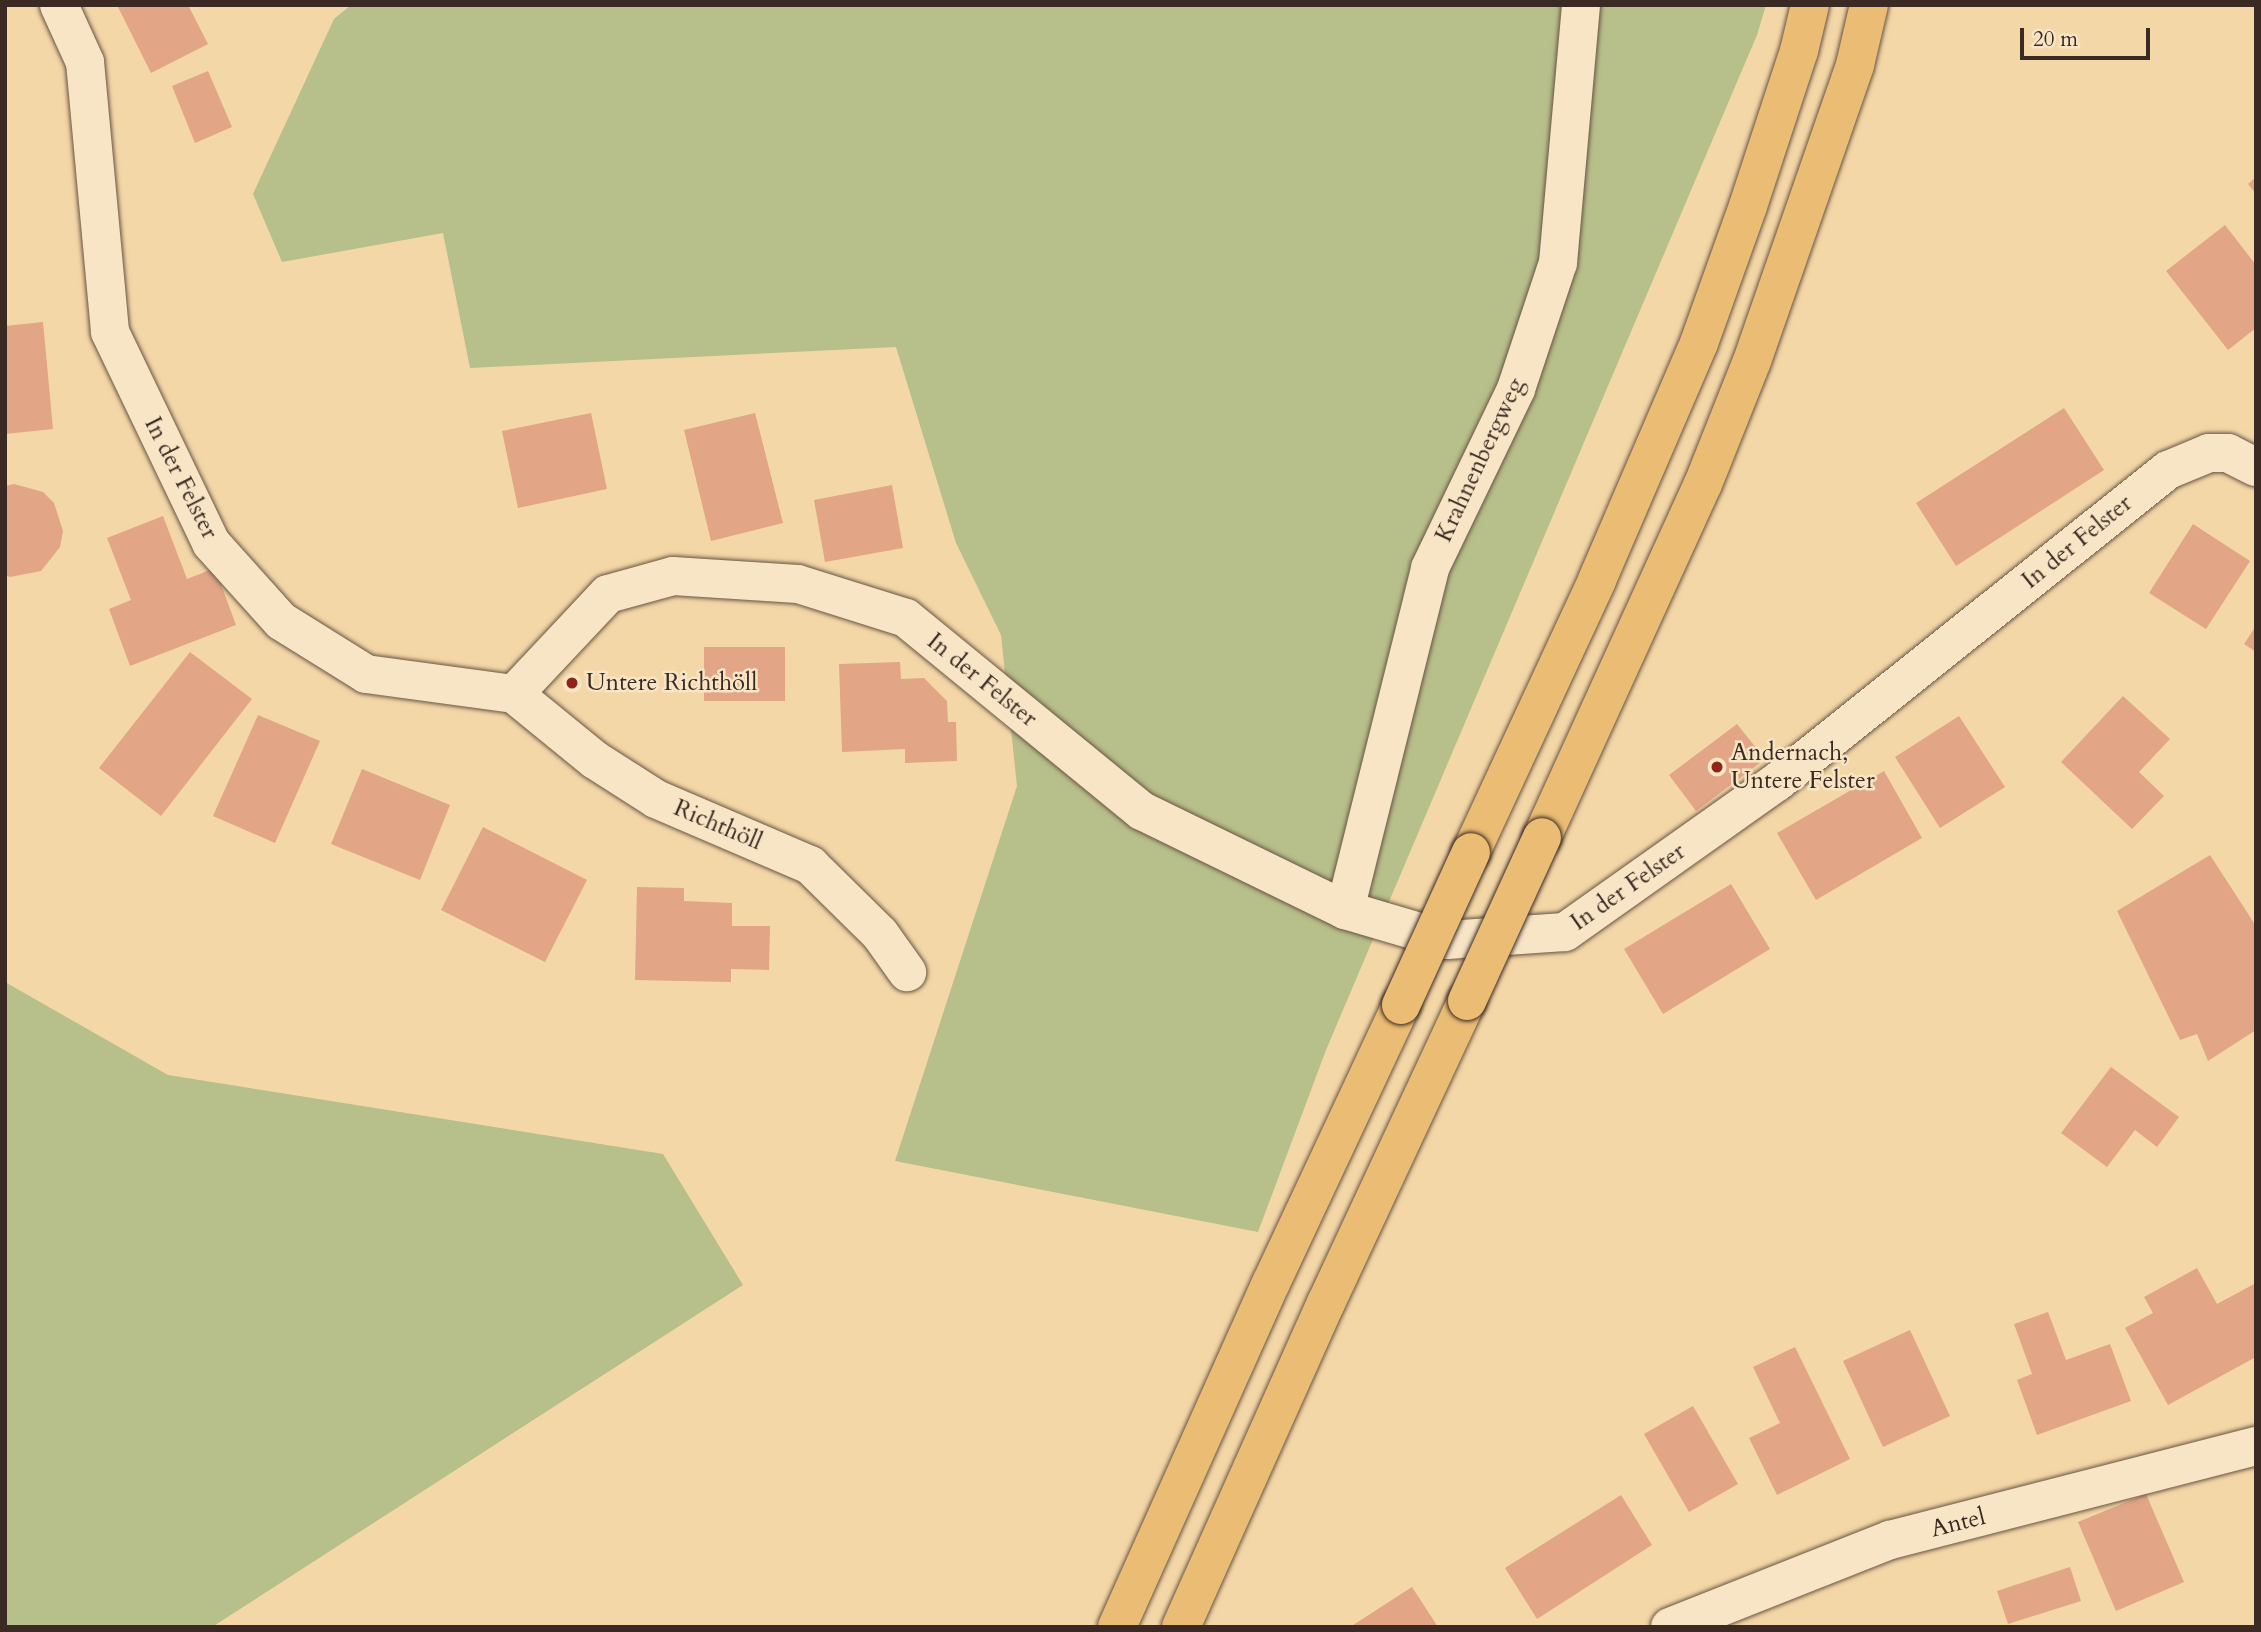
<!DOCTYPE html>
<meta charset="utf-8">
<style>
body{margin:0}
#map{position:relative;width:2261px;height:1632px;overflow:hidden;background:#f4d7a7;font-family:Cardo,serif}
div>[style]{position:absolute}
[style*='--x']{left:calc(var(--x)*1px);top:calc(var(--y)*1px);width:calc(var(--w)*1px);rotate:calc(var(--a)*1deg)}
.green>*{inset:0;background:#b7bf8a}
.building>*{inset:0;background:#e2a586}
.roads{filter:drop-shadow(0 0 2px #685544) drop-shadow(0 0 2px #685544)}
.street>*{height:38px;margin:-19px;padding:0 19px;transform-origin:19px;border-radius:19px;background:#f8e5c6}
.highway>*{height:38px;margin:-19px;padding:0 19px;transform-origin:19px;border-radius:19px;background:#eabc74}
.bridges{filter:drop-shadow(0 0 2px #3a2a23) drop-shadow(0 0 2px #3a2a23)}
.highway-bridge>*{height:38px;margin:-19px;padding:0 19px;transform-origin:19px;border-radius:19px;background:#eabc74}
.dots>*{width:19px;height:19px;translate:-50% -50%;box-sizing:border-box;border:4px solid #f8e5c6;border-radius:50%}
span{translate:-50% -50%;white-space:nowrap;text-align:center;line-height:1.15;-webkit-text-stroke:5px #f8e5c6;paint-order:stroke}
.street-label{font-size:24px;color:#3a2a23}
.poi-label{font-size:24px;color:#3a2a23}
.left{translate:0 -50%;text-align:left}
.frame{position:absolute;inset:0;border:7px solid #3a2a23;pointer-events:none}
.scale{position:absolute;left:2020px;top:28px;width:130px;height:32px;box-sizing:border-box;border:4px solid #3a2a23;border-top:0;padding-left:9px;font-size:21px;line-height:24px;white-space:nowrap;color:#3a2a23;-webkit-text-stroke:5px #f8e5c6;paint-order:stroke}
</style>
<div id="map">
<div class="green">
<div style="clip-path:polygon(351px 5px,1766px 5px,1757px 35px,1326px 1050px,1258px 1232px,895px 1161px,1017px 786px,1001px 635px,956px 543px,896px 347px,470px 368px,443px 233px,282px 262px,253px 194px,334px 19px)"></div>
<div style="clip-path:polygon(5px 982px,168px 1075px,663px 1154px,743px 1285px,212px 1627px,5px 1627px)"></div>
</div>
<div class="building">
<div style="clip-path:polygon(117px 5px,188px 5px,208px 44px,151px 73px)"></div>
<div style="clip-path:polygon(208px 71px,232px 127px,195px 143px,172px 86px)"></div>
<div style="clip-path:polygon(2256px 177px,2256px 194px,2248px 184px)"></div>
<div style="clip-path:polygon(2225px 225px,2256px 265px,2256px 328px,2228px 350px,2166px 271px)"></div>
<div style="clip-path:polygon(43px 322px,53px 429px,5px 434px,5px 326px)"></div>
<div style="clip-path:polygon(2064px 408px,2104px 470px,1956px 566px,1916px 503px)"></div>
<div style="clip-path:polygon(591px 413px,607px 489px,518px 508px,502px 431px)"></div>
<div style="clip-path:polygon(755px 413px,783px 523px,711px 541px,684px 430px)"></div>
<div style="clip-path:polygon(14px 484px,43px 492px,54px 503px,63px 531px,60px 547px,41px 571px,10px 577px,5px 575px,5px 486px)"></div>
<div style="clip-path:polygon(892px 485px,903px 548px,825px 562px,814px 500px)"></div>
<div style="clip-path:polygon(163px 516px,187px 579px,215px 568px,236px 625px,130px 666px,109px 609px,131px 600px,107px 538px)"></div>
<div style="clip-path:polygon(2193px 524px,2250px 561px,2206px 629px,2149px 593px)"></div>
<div style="clip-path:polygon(2256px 626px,2256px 652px,2244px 644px)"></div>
<div style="clip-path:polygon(704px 647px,785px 647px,785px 701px,704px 701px)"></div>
<div style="clip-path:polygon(190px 652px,252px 699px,161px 816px,99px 768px)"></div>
<div style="clip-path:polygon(900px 662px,901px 679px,924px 678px,947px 701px,948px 722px,956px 722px,957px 761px,905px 763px,905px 749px,842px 752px,839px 664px)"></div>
<div style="clip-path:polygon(2123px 696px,2170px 739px,2139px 772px,2164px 796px,2132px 829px,2061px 762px)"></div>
<div style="clip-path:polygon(258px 715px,320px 741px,275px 843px,213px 816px)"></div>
<div style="clip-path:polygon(1959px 716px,2005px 787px,1940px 828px,1895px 757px)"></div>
<div style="clip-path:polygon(1737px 724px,1765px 759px,1696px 811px,1669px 775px)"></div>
<div style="clip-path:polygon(362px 769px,450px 805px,420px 880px,331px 844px)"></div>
<div style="clip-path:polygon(1884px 771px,1922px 838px,1816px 900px,1777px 833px)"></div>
<div style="clip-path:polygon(483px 827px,587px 880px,545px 962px,441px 910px)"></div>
<div style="clip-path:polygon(2210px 855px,2256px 926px,2256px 1030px,2208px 1061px,2197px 1034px,2180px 1040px,2117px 911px)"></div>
<div style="clip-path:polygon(1731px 884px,1770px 949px,1663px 1014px,1624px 949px)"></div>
<div style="clip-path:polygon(637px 887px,684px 888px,684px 901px,732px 903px,732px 926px,770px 926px,769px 970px,731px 969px,731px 982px,635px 980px)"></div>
<div style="clip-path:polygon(2111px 1067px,2179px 1117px,2157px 1147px,2135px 1130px,2107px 1167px,2061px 1133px)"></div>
<div style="clip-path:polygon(2197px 1268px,2217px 1304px,2256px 1283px,2256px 1357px,2168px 1405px,2125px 1328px,2153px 1313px,2144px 1297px)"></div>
<div style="clip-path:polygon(2048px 1312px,2066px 1360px,2110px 1344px,2131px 1401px,2037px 1435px,2017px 1380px,2032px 1374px,2014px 1324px)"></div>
<div style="clip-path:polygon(1910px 1330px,1950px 1416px,1883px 1447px,1843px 1361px)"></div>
<div style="clip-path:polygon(1795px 1347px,1850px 1459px,1777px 1495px,1749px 1438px,1780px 1423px,1753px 1367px)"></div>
<div style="clip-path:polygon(1693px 1406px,1738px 1484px,1689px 1512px,1644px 1434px)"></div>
<div style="clip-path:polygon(2146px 1494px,2184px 1582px,2116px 1611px,2078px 1522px)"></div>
<div style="clip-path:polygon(1621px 1495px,1652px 1545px,1537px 1619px,1505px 1568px)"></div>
<div style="clip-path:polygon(2070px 1567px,2081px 1601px,2008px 1624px,1997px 1591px)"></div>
<div style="clip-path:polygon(1412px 1587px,1438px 1627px,1350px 1627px,1364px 1618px)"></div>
</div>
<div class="roads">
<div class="street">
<div style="--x:59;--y:5;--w:63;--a:65.5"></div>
<div style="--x:85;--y:62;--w:271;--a:84.7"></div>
<div style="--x:110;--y:332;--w:234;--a:64.4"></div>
<div style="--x:211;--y:543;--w:105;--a:48.1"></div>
<div style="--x:281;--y:621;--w:100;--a:31.9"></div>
<div style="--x:366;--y:674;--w:149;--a:7.7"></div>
<div style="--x:514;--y:694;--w:137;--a:-46.8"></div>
<div style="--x:608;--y:594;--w:67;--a:-15.5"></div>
<div style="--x:673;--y:576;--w:125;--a:3.7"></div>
<div style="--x:798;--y:584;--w:113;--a:17.5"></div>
<div style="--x:906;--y:618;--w:305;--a:39.3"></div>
<div style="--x:1142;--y:811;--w:226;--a:26"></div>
<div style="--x:1345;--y:910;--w:106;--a:16.4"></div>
<div style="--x:1447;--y:940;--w:118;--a:-3.9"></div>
<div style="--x:1565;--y:932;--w:260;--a:-35.3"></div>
<div style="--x:1777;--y:782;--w:500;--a:-38.59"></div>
<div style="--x:2168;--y:470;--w:44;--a:-22.5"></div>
<div style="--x:2209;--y:453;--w:19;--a:0"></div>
<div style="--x:2228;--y:453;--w:31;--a:27"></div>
<div style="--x:514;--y:694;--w:104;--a:39.2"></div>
<div style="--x:595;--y:760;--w:72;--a:32.6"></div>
<div style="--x:656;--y:799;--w:168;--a:23.2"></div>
<div style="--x:810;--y:865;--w:98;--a:44.6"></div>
<div style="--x:880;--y:934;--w:47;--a:54.6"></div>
<div style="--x:1345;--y:910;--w:352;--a:-76"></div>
<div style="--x:1430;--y:568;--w:199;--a:-64.3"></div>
<div style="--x:1516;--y:389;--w:133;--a:-71.6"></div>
<div style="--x:1558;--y:263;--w:259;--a:-84.9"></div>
<div style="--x:1670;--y:1627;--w:237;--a:-21.6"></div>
<div style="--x:1890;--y:1540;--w:378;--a:-14.4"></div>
</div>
<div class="highway">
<div style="--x:1542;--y:837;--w:388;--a:-65.5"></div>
<div style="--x:1703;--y:484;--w:132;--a:-68.3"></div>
<div style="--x:1752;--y:361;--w:313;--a:-70.8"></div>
<div style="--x:1855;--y:65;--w:62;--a:-76.9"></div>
<div style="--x:1471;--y:852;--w:300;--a:-65.1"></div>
<div style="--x:1597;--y:580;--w:258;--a:-66.7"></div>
<div style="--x:1699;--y:343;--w:145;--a:-70.3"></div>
<div style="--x:1748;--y:206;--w:163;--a:-71.8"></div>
<div style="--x:1799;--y:51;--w:47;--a:-76.6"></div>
<div style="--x:1117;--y:1627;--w:377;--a:-65.9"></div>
<div style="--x:1271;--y:1283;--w:307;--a:-64.9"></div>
<div style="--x:1181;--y:1627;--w:355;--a:-65.9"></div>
<div style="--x:1326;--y:1303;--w:333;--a:-65"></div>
</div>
</div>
<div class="bridges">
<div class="highway-bridge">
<div style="--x:1467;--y:1001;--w:180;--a:-65.4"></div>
<div style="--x:1401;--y:1005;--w:168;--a:-65.4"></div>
</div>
</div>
<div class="dots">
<div style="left:572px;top:683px;background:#8f2418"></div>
<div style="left:1717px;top:767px;background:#8f2418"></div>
</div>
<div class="street-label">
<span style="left:1480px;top:460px;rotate:-65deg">Krahnenbergweg</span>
<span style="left:181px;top:478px;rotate:63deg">In der Felster</span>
<span style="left:2077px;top:542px;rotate:-39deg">In der Felster</span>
<span style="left:982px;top:680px;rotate:39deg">In der Felster</span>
<span style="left:718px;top:825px;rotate:23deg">Richthöll</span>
<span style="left:1628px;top:887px;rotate:-35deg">In der Felster</span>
<span style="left:1958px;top:1523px;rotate:-14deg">Antel</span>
</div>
<div class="poi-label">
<span class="left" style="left:586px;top:683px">Untere Richthöll</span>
<span class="left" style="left:1731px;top:767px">Andernach,<br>Untere Felster</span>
</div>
<div class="frame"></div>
<div class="scale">20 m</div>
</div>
